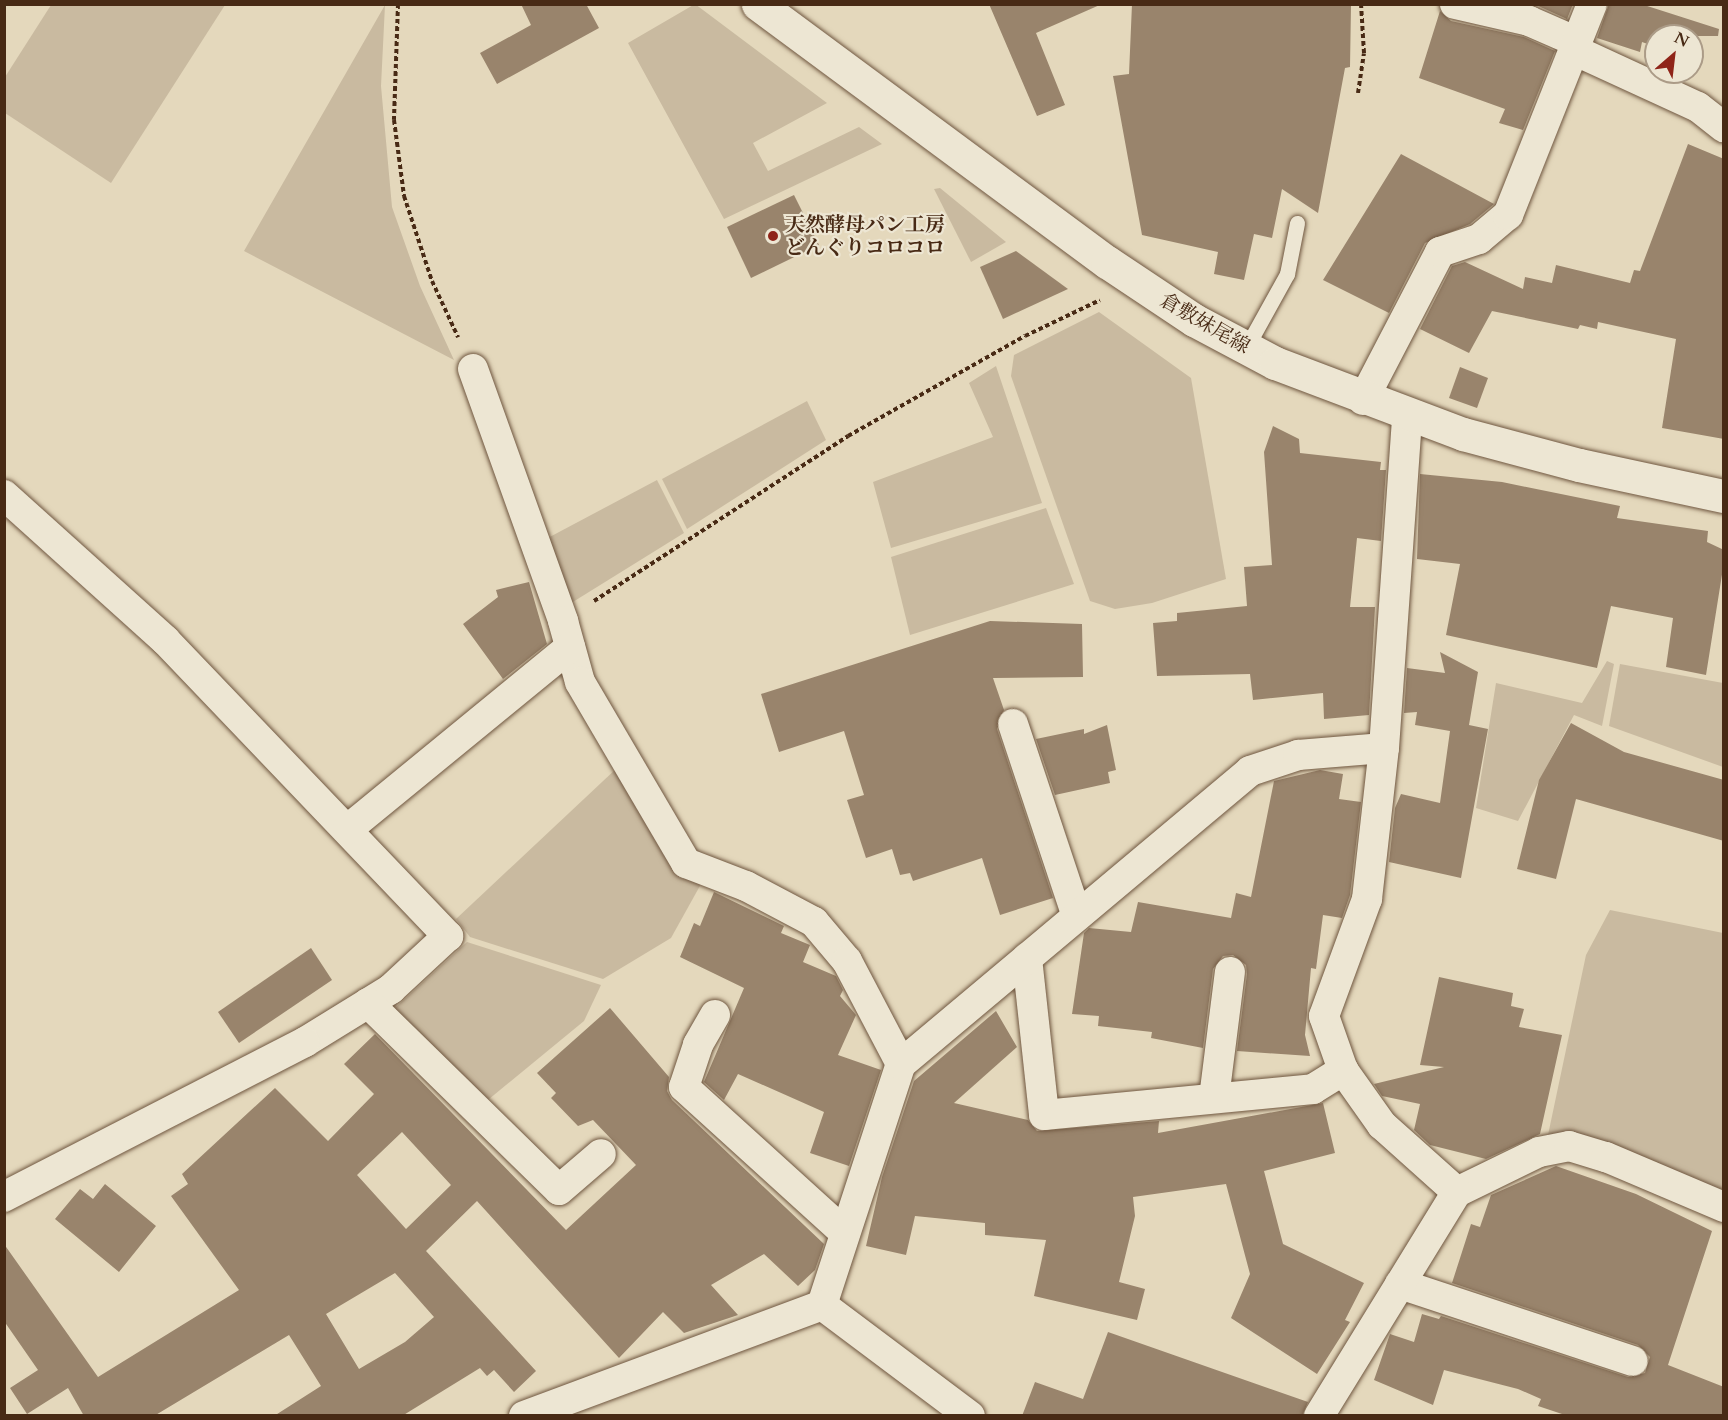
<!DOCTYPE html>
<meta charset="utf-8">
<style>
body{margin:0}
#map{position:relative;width:1728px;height:1420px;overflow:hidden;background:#e4d8bc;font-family:Cardo,"Noto Serif JP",serif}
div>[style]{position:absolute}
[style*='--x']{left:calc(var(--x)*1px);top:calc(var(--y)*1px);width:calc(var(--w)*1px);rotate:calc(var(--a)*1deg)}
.green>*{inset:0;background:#c9baa0}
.building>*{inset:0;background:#99846c}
.path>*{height:4px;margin-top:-2px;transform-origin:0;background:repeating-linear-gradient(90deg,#482a15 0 4.5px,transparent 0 7.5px)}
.roads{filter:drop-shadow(0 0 2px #6f563f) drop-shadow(0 0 2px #6f563f)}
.lane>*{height:15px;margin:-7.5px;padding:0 7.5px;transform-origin:7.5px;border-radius:7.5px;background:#ede6d3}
.street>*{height:30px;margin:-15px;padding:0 15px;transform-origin:15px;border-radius:15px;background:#ede6d3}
.secondary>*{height:33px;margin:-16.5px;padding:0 16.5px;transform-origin:16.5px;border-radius:16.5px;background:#ede6d3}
.dots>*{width:16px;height:16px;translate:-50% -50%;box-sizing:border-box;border:3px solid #ede6d3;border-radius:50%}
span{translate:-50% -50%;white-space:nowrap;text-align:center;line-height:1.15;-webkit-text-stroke:4.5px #ede6d3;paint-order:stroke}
.poi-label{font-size:20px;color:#482a15;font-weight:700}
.left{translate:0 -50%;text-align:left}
.street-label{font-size:20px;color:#482a15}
.frame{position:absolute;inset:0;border:6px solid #482a15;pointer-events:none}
.north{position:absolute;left:1644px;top:24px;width:60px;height:60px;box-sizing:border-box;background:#ede6d3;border:2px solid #ab9b87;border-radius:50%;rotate:28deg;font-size:16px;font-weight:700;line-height:24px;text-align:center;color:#482a15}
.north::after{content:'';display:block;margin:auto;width:21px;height:27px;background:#8f2418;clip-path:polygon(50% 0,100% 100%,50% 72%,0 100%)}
</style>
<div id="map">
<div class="green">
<div style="clip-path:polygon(695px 4px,827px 103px,753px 143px,768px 171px,859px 127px,882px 144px,724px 219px,628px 43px)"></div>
<div style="clip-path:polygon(51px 5px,225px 5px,111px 183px,5px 113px,5px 77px)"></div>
<div style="clip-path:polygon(385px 5px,381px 86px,392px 207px,420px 286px,454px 360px,244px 251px)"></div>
<div style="clip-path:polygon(940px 188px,1006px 242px,971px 262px,934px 189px)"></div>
<div style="clip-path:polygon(1099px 312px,1191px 378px,1226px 579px,1152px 603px,1115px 609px,1090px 601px,1011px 376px,1014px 355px)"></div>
<div style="clip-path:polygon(996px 366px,1042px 503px,891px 548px,873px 482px,993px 437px,969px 383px)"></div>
<div style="clip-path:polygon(807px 401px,826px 440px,687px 529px,662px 479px)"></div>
<div style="clip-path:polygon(657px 480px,684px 533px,568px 605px,544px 540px)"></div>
<div style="clip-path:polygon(1046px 508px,1074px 584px,910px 635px,891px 557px)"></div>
<div style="clip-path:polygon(1607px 661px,1614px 664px,1602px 726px,1574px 715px,1518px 821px,1476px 808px,1496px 683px,1582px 703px)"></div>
<div style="clip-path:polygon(1620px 664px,1723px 683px,1723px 767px,1609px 726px)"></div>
<div style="clip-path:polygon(618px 767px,701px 884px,671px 938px,603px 979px,470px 937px,456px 919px)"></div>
<div style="clip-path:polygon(1610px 910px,1723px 933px,1723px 1199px,1579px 1135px,1548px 1135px,1586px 955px)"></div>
<div style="clip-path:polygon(467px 942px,601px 985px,584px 1021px,483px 1104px,394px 1009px)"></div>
</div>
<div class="building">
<div style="clip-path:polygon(521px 4px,586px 4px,599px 28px,497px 84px,480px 53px,531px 25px)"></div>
<div style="clip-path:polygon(989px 4px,1102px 4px,1036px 33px,1065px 105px,1037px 116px)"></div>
<div style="clip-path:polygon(1132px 4px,1351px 5px,1350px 67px,1345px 68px,1318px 213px,1282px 189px,1272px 238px,1254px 234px,1244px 280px,1214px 274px,1218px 252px,1142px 235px,1113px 76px,1129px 74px)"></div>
<div style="clip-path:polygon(1534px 4px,1573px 4px,1567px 19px)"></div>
<div style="clip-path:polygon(1609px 4px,1641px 4px,1719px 29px,1718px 36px,1656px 36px,1656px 47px,1642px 42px,1640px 52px,1597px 38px)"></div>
<div style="clip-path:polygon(1440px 11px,1451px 21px,1524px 37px,1555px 51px,1523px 130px,1499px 123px,1505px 109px,1419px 78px)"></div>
<div style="clip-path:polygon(1688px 144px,1724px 159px,1724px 439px,1662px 428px,1676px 339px,1598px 322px,1597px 329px,1580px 325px,1578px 329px,1492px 311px,1469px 353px,1420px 329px,1452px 266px,1465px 262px,1523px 289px,1525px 277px,1552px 283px,1556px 265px,1630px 283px,1634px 270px,1640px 271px)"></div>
<div style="clip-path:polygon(1401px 154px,1494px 204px,1470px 224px,1425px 243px,1389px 313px,1323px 280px)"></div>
<div style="clip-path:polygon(794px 195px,819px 245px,751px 278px,727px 227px)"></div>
<div style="clip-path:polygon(1016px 251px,1068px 289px,1003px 319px,980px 267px)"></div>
<div style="clip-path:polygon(1460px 367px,1488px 378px,1477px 408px,1449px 398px)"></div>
<div style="clip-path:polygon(1273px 426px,1299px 439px,1300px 453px,1381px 462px,1380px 470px,1386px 470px,1381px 541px,1357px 538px,1350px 607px,1375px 607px,1369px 715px,1324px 719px,1323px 693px,1253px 700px,1250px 674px,1157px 676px,1153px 623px,1177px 621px,1177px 613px,1247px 606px,1244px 567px,1272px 565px,1264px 452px)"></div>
<div style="clip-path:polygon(1420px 474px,1502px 482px,1620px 506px,1617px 518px,1708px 531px,1707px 542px,1724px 550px,1724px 562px,1706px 675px,1666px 667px,1673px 618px,1611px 606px,1597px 668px,1446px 635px,1460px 564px,1417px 559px)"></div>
<div style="clip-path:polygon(529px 582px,547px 644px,503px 679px,463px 624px,498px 597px,496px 590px)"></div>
<div style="clip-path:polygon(990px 621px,1082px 624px,1083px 677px,993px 678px,1004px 710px,997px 729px,1053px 898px,1000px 915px,982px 858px,913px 881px,910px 873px,900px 875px,892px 849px,866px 858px,847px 800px,864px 795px,844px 731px,779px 752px,761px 694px)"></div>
<div style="clip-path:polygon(1440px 652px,1478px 672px,1469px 725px,1488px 729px,1461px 878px,1389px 862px,1395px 808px,1401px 794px,1440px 803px,1450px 731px,1415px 725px,1417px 712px,1404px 713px,1407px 668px,1445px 673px)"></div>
<div style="clip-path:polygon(1571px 723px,1624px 752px,1724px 780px,1724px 841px,1576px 799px,1556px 879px,1517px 869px,1539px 780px)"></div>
<div style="clip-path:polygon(1107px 725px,1116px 770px,1108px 772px,1110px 783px,1055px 795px,1036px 739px,1084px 729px,1084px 734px)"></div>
<div style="clip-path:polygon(1320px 770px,1343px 774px,1339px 799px,1361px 802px,1350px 895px,1342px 918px,1323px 915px,1316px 969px,1311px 968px,1305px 1035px,1310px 1056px,1237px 1051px,1247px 974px,1246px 965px,1233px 955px,1223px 956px,1213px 969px,1203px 1048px,1151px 1038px,1152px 1032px,1098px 1026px,1099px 1016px,1072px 1014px,1084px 933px,1089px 928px,1131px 932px,1138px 902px,1231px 918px,1236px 893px,1251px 897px,1274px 781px)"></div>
<div style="clip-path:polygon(714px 892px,784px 926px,781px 933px,810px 945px,803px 962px,836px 976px,843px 990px,840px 996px,856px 1015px,838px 1055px,881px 1070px,849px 1166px,810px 1153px,824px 1112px,738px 1074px,724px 1100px,704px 1082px,744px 988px,680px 957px,694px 923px,700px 926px)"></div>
<div style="clip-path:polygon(311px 948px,332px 980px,239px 1043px,218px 1012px)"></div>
<div style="clip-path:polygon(1439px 977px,1513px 993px,1511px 1006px,1524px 1009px,1519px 1027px,1562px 1035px,1540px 1134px,1486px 1159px,1430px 1145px,1414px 1130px,1420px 1104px,1382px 1096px,1374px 1084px,1444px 1067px,1420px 1065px)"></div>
<div style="clip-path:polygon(evenodd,610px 1008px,669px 1077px,667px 1091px,672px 1100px,824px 1244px,815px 1270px,798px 1286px,764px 1254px,711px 1285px,738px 1315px,684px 1333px,663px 1312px,619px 1358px,477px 1201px,426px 1251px,536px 1371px,514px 1392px,494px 1370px,487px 1376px,480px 1368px,402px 1416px,274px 1416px,321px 1386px,289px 1335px,154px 1416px,84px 1416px,68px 1388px,27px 1414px,10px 1388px,38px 1370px,4px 1321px,4px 1244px,98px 1377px,239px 1290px,171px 1196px,188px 1184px,182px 1174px,275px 1088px,328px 1141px,374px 1094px,344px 1064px,375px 1034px,566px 1230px,636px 1165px,593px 1120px,578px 1126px,551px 1098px,556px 1093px,537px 1073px,610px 1008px,402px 1132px,451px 1185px,406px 1229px,357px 1175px,402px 1132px,610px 1008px,395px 1273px,434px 1317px,405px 1342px,359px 1369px,326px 1314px,395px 1273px)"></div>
<div style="clip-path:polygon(996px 1011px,1017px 1047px,954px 1103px,1028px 1120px,1037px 1131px,1159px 1121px,1158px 1133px,1323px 1103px,1335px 1153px,1264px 1171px,1283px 1244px,1364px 1283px,1345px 1320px,1350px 1322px,1317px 1374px,1231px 1318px,1250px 1274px,1226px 1184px,1133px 1197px,1135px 1216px,1119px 1282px,1145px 1289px,1137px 1320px,1034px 1296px,1046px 1240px,985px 1235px,985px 1223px,915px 1216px,906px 1255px,866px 1246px,882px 1177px,914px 1081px)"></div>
<div style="clip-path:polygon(1556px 1166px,1636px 1194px,1712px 1231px,1668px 1365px,1724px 1387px,1724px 1416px,1568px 1416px,1538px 1406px,1541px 1399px,1518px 1389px,1444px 1370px,1433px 1405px,1374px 1380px,1390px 1334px,1414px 1342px,1422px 1314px,1439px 1319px,1441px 1316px,1628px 1377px,1645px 1373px,1650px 1357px,1638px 1345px,1452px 1283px,1471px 1224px,1480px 1227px,1491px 1195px)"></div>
<div style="clip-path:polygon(105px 1184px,156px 1226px,119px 1272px,55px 1219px,80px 1189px,93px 1199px)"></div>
<div style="clip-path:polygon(1108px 1332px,1308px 1402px,1302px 1416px,1022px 1416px,1035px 1382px,1083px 1399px)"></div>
</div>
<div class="path">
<div style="--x:398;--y:4;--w:116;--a:92"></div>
<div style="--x:394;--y:120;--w:77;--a:82.5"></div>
<div style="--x:404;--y:196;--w:89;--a:71.8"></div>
<div style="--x:432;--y:281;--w:62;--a:65.1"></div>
<div style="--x:1358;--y:93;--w:40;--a:-81.5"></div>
<div style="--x:1364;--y:53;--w:49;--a:-93.5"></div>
<div style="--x:594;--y:601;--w:303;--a:-33"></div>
<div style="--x:848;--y:436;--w:203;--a:-29.5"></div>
<div style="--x:1025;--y:336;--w:83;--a:-25.6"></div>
</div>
<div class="roads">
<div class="lane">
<div style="--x:1246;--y:348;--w:85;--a:-61"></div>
<div style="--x:1287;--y:274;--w:52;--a:-78.9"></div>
</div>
<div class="street">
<div style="--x:1455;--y:4;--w:76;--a:12.9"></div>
<div style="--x:1529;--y:21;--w:52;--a:23.6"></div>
<div style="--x:1574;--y:50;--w:136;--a:24.7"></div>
<div style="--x:1698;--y:107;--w:33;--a:38"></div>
<div style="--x:473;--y:369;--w:268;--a:70.3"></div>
<div style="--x:563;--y:621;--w:63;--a:74.4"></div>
<div style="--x:580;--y:682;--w:210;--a:59.6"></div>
<div style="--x:686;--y:863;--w:64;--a:21"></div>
<div style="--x:746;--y:886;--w:77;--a:27.9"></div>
<div style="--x:814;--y:922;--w:51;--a:49.8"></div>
<div style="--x:847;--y:961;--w:116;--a:62.3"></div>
<div style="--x:1363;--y:400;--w:167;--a:-62.5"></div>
<div style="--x:1440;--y:252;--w:41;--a:-18.4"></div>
<div style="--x:1479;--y:239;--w:38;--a:-40"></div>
<div style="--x:1508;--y:215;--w:227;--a:-68.3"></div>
<div style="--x:4;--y:495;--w:217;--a:42"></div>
<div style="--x:165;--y:640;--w:410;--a:46.3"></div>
<div style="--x:448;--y:936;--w:78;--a:137.1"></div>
<div style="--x:391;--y:989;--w:101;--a:148.4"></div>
<div style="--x:305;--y:1042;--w:339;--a:152.8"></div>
<div style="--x:1013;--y:724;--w:202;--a:71.6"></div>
<div style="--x:348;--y:829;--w:287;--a:-39.3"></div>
<div style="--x:1027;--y:958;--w:158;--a:83.8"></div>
<div style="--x:1044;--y:1115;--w:270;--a:-5.5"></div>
<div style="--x:1313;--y:1089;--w:36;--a:-32"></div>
<div style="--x:368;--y:1003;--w:267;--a:44.4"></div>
<div style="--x:559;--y:1190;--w:55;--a:-40.6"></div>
<div style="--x:715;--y:1015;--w:34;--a:120"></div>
<div style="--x:698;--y:1045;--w:44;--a:108.4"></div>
<div style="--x:684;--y:1087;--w:217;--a:42.2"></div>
<div style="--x:1214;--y:1098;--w:127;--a:-82.8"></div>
<div style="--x:1457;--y:1192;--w:91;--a:-26"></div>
<div style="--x:1539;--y:1152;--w:31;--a:-11"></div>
<div style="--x:1569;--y:1146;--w:39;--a:17"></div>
<div style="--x:1606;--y:1157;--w:128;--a:23"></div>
<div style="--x:1400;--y:1284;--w:245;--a:18.3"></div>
<div style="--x:822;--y:1305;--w:254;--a:-71.9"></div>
<div style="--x:901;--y:1064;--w:456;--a:-40"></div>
<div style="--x:1250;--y:771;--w:51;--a:-18.4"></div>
<div style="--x:1298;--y:755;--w:86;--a:-4.7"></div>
<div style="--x:822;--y:1305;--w:185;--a:36.9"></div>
<div style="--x:524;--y:1416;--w:318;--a:-20.4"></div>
<div style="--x:1319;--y:1416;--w:263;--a:-58.4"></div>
<div style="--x:1457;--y:1192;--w:101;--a:-138.2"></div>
<div style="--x:1382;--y:1125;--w:67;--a:-125.3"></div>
<div style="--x:1343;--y:1070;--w:57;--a:-109.4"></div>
<div style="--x:1324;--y:1016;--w:125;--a:-69.8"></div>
<div style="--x:1367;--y:899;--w:152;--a:-83.6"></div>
<div style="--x:1384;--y:748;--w:333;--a:-86"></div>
</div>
<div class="secondary">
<div style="--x:758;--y:4;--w:434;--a:36.5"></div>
<div style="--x:1107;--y:262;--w:105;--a:33.7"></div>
<div style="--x:1194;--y:320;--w:92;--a:28"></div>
<div style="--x:1275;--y:363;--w:201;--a:20.7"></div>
<div style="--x:1463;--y:434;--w:120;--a:15"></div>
<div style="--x:1579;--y:465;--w:148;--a:12.1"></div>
</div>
</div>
<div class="dots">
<div style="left:773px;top:236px;background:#8f2418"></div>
</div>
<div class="poi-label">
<span class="left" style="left:785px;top:236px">天然酵母パン工房<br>どんぐりコロコロ</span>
</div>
<div class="street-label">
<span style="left:1205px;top:323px;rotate:30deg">倉敷妹尾線</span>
</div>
<div class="frame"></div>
<div class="north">N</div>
</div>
